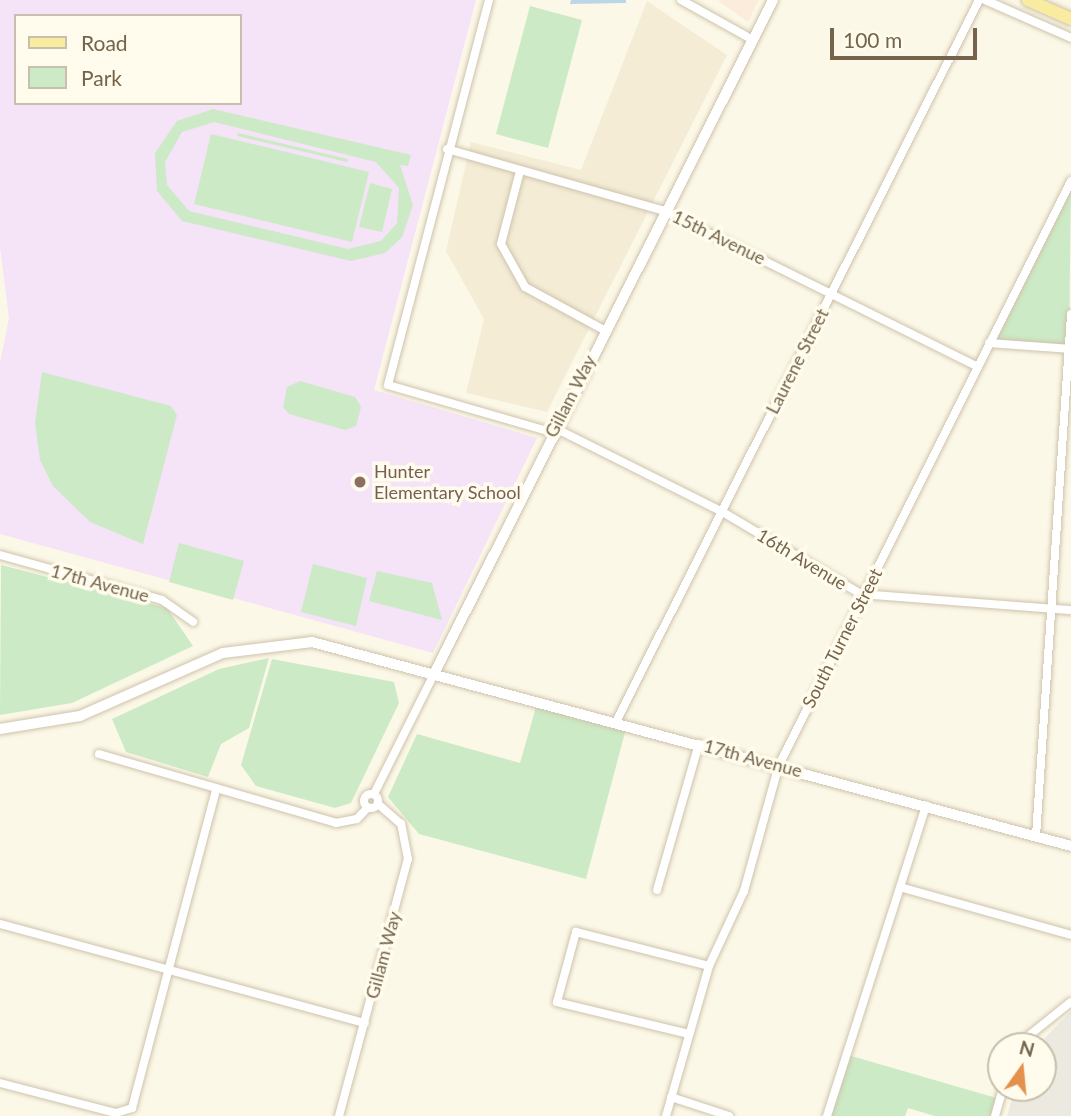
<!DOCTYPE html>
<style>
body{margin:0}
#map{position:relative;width:1071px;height:1116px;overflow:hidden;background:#fcf8e7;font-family:Lato,sans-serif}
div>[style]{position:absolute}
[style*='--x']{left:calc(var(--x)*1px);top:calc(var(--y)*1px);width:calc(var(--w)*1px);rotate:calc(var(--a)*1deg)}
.residential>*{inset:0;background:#f4ecd5}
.commercial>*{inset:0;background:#fcecdb}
.industrial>*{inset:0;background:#ece9e0}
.education>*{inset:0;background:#f5e3f8}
.green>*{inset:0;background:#cceac5}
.water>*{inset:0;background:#bbd6e6}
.roads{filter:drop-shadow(0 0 2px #cec3ad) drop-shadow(0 0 2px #cec3ad)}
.street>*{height:8px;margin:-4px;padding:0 4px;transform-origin:4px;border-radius:4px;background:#fff}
.street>.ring{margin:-4px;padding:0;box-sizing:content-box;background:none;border:8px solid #fff;border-radius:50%}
.secondary>*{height:10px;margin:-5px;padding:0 5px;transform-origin:5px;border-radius:5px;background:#fff}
.primary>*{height:12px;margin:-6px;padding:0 6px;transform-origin:6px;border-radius:6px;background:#f9eca1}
.dots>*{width:19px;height:19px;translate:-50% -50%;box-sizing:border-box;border:4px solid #fffced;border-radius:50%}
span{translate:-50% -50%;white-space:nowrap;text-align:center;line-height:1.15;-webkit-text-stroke:7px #fffced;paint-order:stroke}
.street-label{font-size:18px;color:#75644b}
.education-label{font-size:18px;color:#785e54}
.left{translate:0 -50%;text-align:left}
.legend{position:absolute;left:14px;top:14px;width:228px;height:91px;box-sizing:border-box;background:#fffced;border:2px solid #c8bfac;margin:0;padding:9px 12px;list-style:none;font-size:21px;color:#75644b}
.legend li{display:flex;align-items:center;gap:14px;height:35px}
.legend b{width:35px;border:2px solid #c8bfac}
.north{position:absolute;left:987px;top:1032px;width:70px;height:70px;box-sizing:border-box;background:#fffced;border:2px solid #c8bfac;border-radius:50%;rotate:15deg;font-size:19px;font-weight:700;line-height:28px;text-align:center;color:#75644b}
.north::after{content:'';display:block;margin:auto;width:24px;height:32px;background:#e4914e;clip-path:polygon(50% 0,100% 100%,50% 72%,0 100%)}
.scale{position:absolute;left:830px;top:28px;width:147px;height:32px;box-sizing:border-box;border:4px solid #75644b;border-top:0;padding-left:9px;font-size:21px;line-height:24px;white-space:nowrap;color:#75644b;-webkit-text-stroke:5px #fffced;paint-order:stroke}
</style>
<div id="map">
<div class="residential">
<div style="clip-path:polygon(647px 1px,727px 55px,547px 412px,466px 393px,484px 319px,446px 251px,471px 142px,581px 170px)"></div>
</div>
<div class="commercial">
<div style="clip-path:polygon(717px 0,759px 0,748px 22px)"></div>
</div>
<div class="industrial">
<div style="clip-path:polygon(1071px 1011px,1071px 1116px,1007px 1116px,1015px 1088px,1043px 1088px,1043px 1046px,1037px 1046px)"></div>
</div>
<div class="education">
<div style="clip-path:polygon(evenodd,0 0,476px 0,374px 390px,537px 438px,433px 653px,0 534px,0 363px,9px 318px,0 248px,0 0,16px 16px,240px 16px,240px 103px,16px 103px,16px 16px)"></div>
</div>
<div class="green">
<div style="clip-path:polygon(530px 6px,582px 20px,548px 148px,496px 134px)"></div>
<div style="clip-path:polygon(evenodd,213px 109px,411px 155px,408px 166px,400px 165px,413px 205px,402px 237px,385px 253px,351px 261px,182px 221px,157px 191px,155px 153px,177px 121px,213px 109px,214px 122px,376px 162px,399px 188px,397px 223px,381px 241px,348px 249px,189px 211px,167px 185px,165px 162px,182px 132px,214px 122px)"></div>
<div style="clip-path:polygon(238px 133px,348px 159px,347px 162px,237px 136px)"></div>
<div style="clip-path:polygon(211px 134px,369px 172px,352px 242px,194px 204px)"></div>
<div style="clip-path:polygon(1071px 181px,1069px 348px,989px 343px)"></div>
<div style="clip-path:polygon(370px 183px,392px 189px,382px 232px,359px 227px)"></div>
<div style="clip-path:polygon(42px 372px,171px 406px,177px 415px,143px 544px,90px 522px,53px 486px,40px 460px,35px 423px)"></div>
<div style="clip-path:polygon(300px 381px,355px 397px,361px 407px,356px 426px,345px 430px,289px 414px,283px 407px,287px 387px)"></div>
<div style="clip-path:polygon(179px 543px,244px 561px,233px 600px,169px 582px)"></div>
<div style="clip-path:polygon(313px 564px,367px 578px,356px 626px,301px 612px)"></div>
<div style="clip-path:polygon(1px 565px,167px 608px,193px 646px,72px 703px,0 715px)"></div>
<div style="clip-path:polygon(377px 571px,432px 583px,442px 620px,369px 601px)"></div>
<div style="clip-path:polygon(269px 658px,249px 728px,221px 744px,208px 777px,126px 752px,112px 719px,219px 669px)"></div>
<div style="clip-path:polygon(272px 659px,394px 682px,399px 703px,351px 803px,335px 808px,256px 786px,241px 765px)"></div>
<div style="clip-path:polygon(538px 700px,627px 725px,586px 879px,419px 834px,388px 797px,417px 734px,520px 763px)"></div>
<div style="clip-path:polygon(848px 1055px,1000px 1099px,995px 1116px,935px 1116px,908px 1108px,905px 1116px,827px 1116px)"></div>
</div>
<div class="water">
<div style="clip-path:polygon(571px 0,626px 0,626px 3px,570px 4px)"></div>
</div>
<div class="roads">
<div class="street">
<div style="--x:489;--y:0;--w:398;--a:104.7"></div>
<div style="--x:388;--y:385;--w:170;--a:16.1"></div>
<div style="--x:681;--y:0;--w:82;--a:29.1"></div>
<div style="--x:985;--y:0;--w:94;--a:23.8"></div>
<div style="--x:447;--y:149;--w:226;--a:15.9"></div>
<div style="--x:664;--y:211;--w:348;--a:26.4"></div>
<div style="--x:520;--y:171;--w:75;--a:104.6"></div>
<div style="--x:501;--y:244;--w:49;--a:60.8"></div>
<div style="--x:525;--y:287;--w:90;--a:28.6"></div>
<div style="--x:989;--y:343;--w:82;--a:4.2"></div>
<div style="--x:555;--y:428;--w:186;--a:26.6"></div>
<div style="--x:721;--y:511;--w:163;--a:30.7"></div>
<div style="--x:861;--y:594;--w:211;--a:4.4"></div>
<div style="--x:0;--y:555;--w:168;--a:15.5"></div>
<div style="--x:162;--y:600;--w:38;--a:35"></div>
<div style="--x:616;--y:722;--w:808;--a:-63.31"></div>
<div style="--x:99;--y:754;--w:247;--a:16.2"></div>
<div style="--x:336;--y:823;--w:21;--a:-11"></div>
<div style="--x:357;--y:819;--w:16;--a:-47"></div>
<div class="ring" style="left:364px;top:794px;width:6px;height:6px"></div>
<div style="--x:374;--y:794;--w:136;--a:-63.4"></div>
<div style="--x:1036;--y:836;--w:523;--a:-86.16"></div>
<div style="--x:903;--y:888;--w:174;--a:15.6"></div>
<div style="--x:657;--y:890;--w:152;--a:-74"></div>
<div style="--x:0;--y:924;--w:378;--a:15.2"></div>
<div style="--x:689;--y:1034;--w:136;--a:-166.4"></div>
<div style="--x:557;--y:1002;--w:73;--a:-74.8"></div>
<div style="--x:576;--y:932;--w:137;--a:14.3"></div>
<div style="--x:1016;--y:1046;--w:70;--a:-38.7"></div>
<div style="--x:0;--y:1083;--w:120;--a:14.5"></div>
<div style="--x:116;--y:1113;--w:17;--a:-17"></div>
<div style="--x:132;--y:1108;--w:328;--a:-75.2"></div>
<div style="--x:671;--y:1097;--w:61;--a:18.1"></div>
<div style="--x:339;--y:1116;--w:266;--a:-75"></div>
<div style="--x:408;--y:859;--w:36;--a:-101"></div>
<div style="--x:401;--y:824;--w:30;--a:-139"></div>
<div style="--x:666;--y:1116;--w:156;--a:-74"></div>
<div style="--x:709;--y:966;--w:83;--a:-65"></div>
<div style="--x:744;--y:891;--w:131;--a:-74.5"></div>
<div style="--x:779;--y:765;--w:653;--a:-63.43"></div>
<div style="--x:827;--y:1116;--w:326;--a:-72.3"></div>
<div style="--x:995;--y:1116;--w:29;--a:-74"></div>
</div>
<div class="secondary">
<div style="--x:435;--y:672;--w:752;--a:-63.3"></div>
<div style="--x:0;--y:729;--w:81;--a:-9.2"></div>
<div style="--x:80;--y:716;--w:156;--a:-23.8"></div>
<div style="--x:223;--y:653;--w:90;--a:-7"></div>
<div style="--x:312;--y:642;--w:786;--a:15.04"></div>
</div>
<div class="primary">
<div style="--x:1028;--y:0;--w:47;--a:23.8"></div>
</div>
</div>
<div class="dots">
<div style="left:360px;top:482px;background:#8d6e63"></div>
</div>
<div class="street-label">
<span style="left:719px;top:237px;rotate:26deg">15th Avenue</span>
<span style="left:797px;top:361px;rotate:-63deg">Laurene Street</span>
<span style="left:570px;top:396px;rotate:-63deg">Gillam Way</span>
<span style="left:802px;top:559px;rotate:31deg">16th Avenue</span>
<span style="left:100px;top:583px;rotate:15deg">17th Avenue</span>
<span style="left:842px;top:638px;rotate:-63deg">South Turner Street</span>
<span style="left:753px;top:758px;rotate:15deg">17th Avenue</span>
<span style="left:383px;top:955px;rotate:-75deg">Gillam Way</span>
</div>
<div class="education-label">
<span class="left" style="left:374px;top:482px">Hunter<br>Elementary School</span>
</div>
<ul class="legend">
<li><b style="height:9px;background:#f9eca1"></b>Road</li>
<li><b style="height:19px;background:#cceac5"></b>Park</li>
</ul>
<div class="north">N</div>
<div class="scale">100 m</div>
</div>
